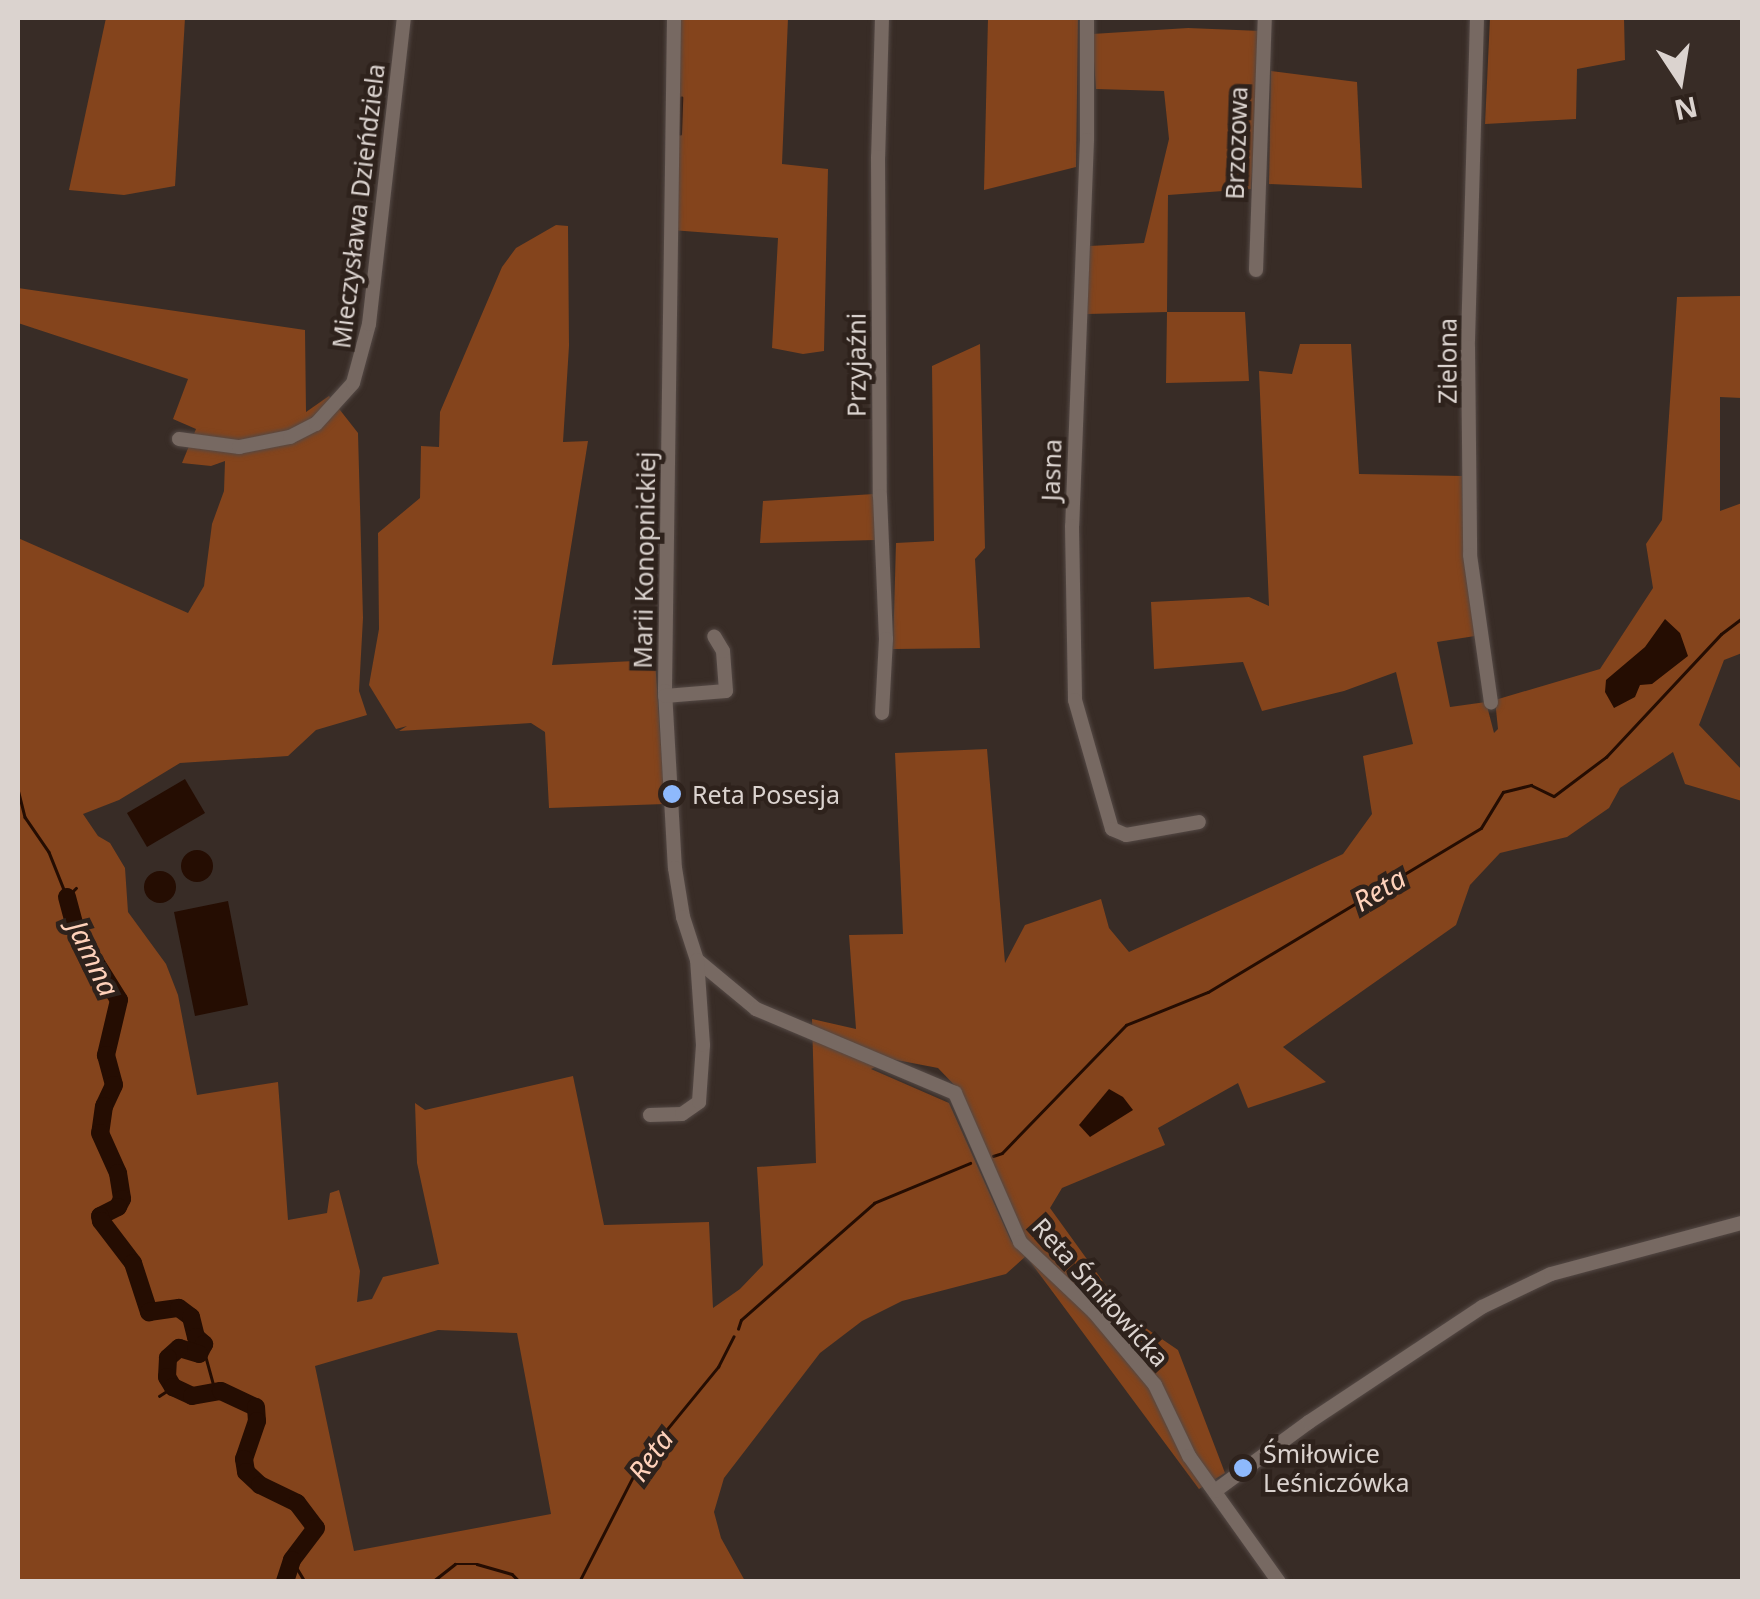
<!DOCTYPE html>
<meta charset="utf-8">
<style>
body{margin:0}
#map{position:relative;width:1760px;height:1599px;overflow:hidden;background:#382c26;font-family:"Noto Sans",sans-serif}
div>[style]{position:absolute}
[style*='--x']{left:calc(var(--x)*1px);top:calc(var(--y)*1px);width:calc(var(--w)*1px);rotate:calc(var(--a)*1deg)}
.green>*{inset:0;background:#84441c}
.water>*{inset:0;background:#250d02}
.round{border-radius:50%}
.stream>*{height:2.5px;margin:-1.25px;padding:0 1.25px;transform-origin:1.25px;border-radius:1.25px;background:#250d02}
.river>*{height:18px;margin:-9px;padding:0 9px;transform-origin:9px;border-radius:9px;background:#250d02}
.roads{filter:drop-shadow(0 0 2px #544945) drop-shadow(0 0 2px #544945)}
.minor>*{height:14px;margin:-7px;padding:0 7px;transform-origin:7px;border-radius:7px;background:#776962}
.dots>*{width:28px;height:28px;translate:-50% -50%;box-sizing:border-box;border:5px solid #2e221c;border-radius:50%}
span{translate:-50% -50%;white-space:nowrap;text-align:center;line-height:1.15;-webkit-text-stroke:9px #2e221c;paint-order:stroke}
.street-label{font-size:25px;color:#dbd3cf}
.poi-label{font-size:25px;color:#dbd3cf}
.left{translate:0 -50%;text-align:left}
.water-label{font-size:28px;color:#fed1ba;font-style:italic}
.frame{position:absolute;inset:0;border:20px solid #dbd3cf;pointer-events:none}
.north{position:absolute;left:1630px;top:30px;width:100px;height:100px;-webkit-text-stroke:8px #2e221c;paint-order:stroke;rotate:168deg;font-size:28px;font-weight:700;line-height:40px;text-align:center;color:#dbd3cf}
.north::after{content:'';display:block;margin:auto;width:35px;height:45px;background:#dbd3cf;clip-path:polygon(50% 0,100% 100%,50% 72%,0 100%)}
</style>
<div id="map">
<div class="green">
<div style="clip-path:polygon(106px 18px,185px 18px,175px 186px,124px 195px,69px 190px)"></div>
<div style="clip-path:polygon(678px 18px,788px 18px,782px 164px,828px 169px,824px 351px,803px 354px,772px 348px,778px 238px,671px 230px)"></div>
<div style="clip-path:polygon(988px 18px,1078px 18px,1076px 167px,984px 190px)"></div>
<div style="clip-path:polygon(1490px 18px,1624px 18px,1625px 60px,1577px 69px,1576px 119px,1485px 124px)"></div>
<div style="clip-path:polygon(1188px 28px,1261px 31px,1251px 189px,1168px 195px,1167px 312px,1245px 312px,1249px 381px,1166px 383px,1167px 312px,1087px 314px,1090px 246px,1144px 243px,1169px 139px,1164px 91px,1096px 89px,1092px 34px)"></div>
<div style="clip-path:polygon(1271px 71px,1357px 82px,1362px 188px,1269px 184px)"></div>
<div style="clip-path:polygon(556px 225px,568px 226px,569px 346px,563px 442px,588px 441px,552px 665px,655px 660px,665px 804px,549px 808px,545px 732px,531px 723px,399px 731px,407px 726px,396px 729px,369px 685px,379px 629px,378px 533px,420px 498px,421px 446px,439px 447px,440px 412px,502px 267px,516px 248px)"></div>
<div style="clip-path:polygon(evenodd,18px 288px,305px 330px,306px 412px,329px 396px,358px 433px,363px 618px,359px 691px,367px 715px,316px 730px,288px 756px,180px 763px,119px 800px,83px 814px,98px 836px,110px 843px,125px 868px,128px 912px,166px 964px,178px 995px,197px 1095px,278px 1082px,288px 1220px,327px 1213px,330px 1193px,339px 1190px,360px 1271px,357px 1302px,372px 1299px,383px 1277px,439px 1264px,417px 1163px,415px 1103px,425px 1110px,573px 1076px,604px 1225px,709px 1222px,713px 1308px,740px 1289px,763px 1265px,757px 1167px,816px 1163px,812px 1019px,856px 1029px,849px 935px,903px 934px,895px 753px,987px 749px,1005px 963px,1025px 925px,1101px 899px,1109px 928px,1129px 952px,1343px 854px,1372px 814px,1363px 756px,1413px 744px,1396px 672px,1344px 691px,1262px 711px,1243px 662px,1154px 669px,1151px 602px,1249px 597px,1269px 606px,1259px 371px,1292px 374px,1300px 344px,1351px 344px,1359px 474px,1462px 476px,1464px 555px,1475px 636px,1437px 642px,1450px 707px,1486px 702px,1494px 733px,1498px 729px,1495px 700px,1600px 669px,1653px 588px,1646px 544px,1662px 520px,1677px 297px,1742px 296px,1742px 398px,1720px 397px,1720px 511px,1742px 503px,1742px 653px,1724px 660px,1699px 725px,1742px 770px,1742px 801px,1685px 784px,1673px 752px,1620px 788px,1609px 808px,1567px 837px,1500px 853px,1470px 885px,1456px 925px,1283px 1047px,1326px 1082px,1248px 1108px,1238px 1083px,1158px 1128px,1165px 1145px,1062px 1188px,1050px 1208px,1128px 1316px,1178px 1350px,1225px 1473px,1199px 1489px,1026px 1256px,1006px 1274px,902px 1301px,862px 1321px,820px 1353px,724px 1478px,714px 1512px,721px 1538px,745px 1581px,18px 1581px,18px 538px,188px 613px,204px 586px,212px 524px,224px 491px,225px 461px,211px 466px,182px 463px,196px 429px,173px 419px,188px 379px,18px 323px,18px 288px,891px 1059px,938px 1068px,961px 1092px,1024px 1254px,1011px 1241px,949px 1103px,871px 1069px,891px 1059px,18px 288px,438px 1330px,517px 1333px,551px 1514px,354px 1551px,315px 1366px,438px 1330px)"></div>
<div style="clip-path:polygon(980px 344px,985px 548px,975px 559px,980px 648px,893px 649px,896px 543px,934px 541px,932px 366px)"></div>
<div style="clip-path:polygon(874px 494px,875px 540px,760px 543px,763px 501px)"></div>
</div>
<div class="water">
<div style="clip-path:polygon(1665px 619px,1680px 633px,1688px 656px,1652px 684px,1640px 685px,1635px 697px,1614px 708px,1605px 692px,1606px 680px,1645px 647px)"></div>
<div style="clip-path:polygon(185px 779px,205px 813px,147px 847px,127px 813px)"></div>
<div class="round" style="left:181px;top:850px;width:32px;height:32px"></div>
<div class="round" style="left:144px;top:871px;width:32px;height:32px"></div>
<div style="clip-path:polygon(228px 901px,248px 1005px,195px 1016px,174px 912px)"></div>
<div style="clip-path:polygon(1109px 1089px,1123px 1097px,1133px 1110px,1090px 1137px,1079px 1125px)"></div>
</div>
<div class="stream">
<div style="--x:680;--y:134;--w:36;--a:-88"></div>
<div style="--x:18;--y:789;--w:29;--a:76"></div>
<div style="--x:25;--y:817;--w:42;--a:55.6"></div>
<div style="--x:49;--y:852;--w:48;--a:68.2"></div>
<div style="--x:68;--y:896;--w:11;--a:-45"></div>
<div style="--x:993;--y:1156;--w:9;--a:-18"></div>
<div style="--x:1002;--y:1153;--w:178;--a:-45.9"></div>
<div style="--x:1126;--y:1025;--w:88;--a:-21.9"></div>
<div style="--x:1208;--y:992;--w:318;--a:-31"></div>
<div style="--x:1481;--y:828;--w:42;--a:-58.6"></div>
<div style="--x:1503;--y:792;--w:29;--a:-14"></div>
<div style="--x:1531;--y:785;--w:25;--a:26"></div>
<div style="--x:1554;--y:796;--w:65;--a:-36.9"></div>
<div style="--x:1606;--y:757;--w:168;--a:-46.9"></div>
<div style="--x:1721;--y:634;--w:26;--a:-37"></div>
<div style="--x:738;--y:1329;--w:9;--a:-72"></div>
<div style="--x:741;--y:1320;--w:177;--a:-41.3"></div>
<div style="--x:874;--y:1203;--w:104;--a:-22.6"></div>
<div style="--x:204;--y:1350;--w:41;--a:74.6"></div>
<div style="--x:159;--y:1396;--w:17;--a:-33"></div>
<div style="--x:292;--y:1560;--w:26;--a:59"></div>
<div style="--x:432;--y:1582;--w:29;--a:-38"></div>
<div style="--x:455;--y:1564;--w:22;--a:0"></div>
<div style="--x:477;--y:1564;--w:36;--a:16"></div>
<div style="--x:512;--y:1574;--w:11;--a:45"></div>
<div style="--x:579;--y:1582;--w:136;--a:-62.9"></div>
<div style="--x:641;--y:1461;--w:122;--a:-50.7"></div>
<div style="--x:718;--y:1367;--w:34;--a:-63"></div>
</div>
<div class="river">
<div style="--x:67;--y:897;--w:35;--a:75"></div>
<div style="--x:76;--y:931;--w:81;--a:58.1"></div>
<div style="--x:119;--y:1000;--w:57;--a:103.3"></div>
<div style="--x:106;--y:1055;--w:31;--a:75"></div>
<div style="--x:114;--y:1085;--w:23;--a:115"></div>
<div style="--x:104;--y:1106;--w:27;--a:98"></div>
<div style="--x:100;--y:1133;--w:44;--a:65.8"></div>
<div style="--x:118;--y:1173;--w:26;--a:81"></div>
<div style="--x:122;--y:1199;--w:9;--a:117"></div>
<div style="--x:118;--y:1207;--w:20;--a:153"></div>
<div style="--x:100;--y:1216;--w:5;--a:79"></div>
<div style="--x:101;--y:1221;--w:53;--a:52.7"></div>
<div style="--x:133;--y:1263;--w:52;--a:71.9"></div>
<div style="--x:149;--y:1312;--w:30;--a:-8"></div>
<div style="--x:179;--y:1308;--w:15;--a:37"></div>
<div style="--x:191;--y:1317;--w:21;--a:76"></div>
<div style="--x:196;--y:1337;--w:11;--a:41"></div>
<div style="--x:204;--y:1344;--w:11;--a:117"></div>
<div style="--x:199;--y:1354;--w:21;--a:-163"></div>
<div style="--x:179;--y:1348;--w:15;--a:138"></div>
<div style="--x:168;--y:1358;--w:19;--a:93"></div>
<div style="--x:167;--y:1377;--w:12;--a:59"></div>
<div style="--x:173;--y:1387;--w:21;--a:25"></div>
<div style="--x:192;--y:1396;--w:29;--a:-10"></div>
<div style="--x:221;--y:1391;--w:38;--a:25"></div>
<div style="--x:256;--y:1407;--w:14;--a:86"></div>
<div style="--x:257;--y:1421;--w:40;--a:108.9"></div>
<div style="--x:244;--y:1459;--w:13;--a:81"></div>
<div style="--x:246;--y:1472;--w:19;--a:43"></div>
<div style="--x:260;--y:1485;--w:41;--a:25.9"></div>
<div style="--x:297;--y:1503;--w:31;--a:53"></div>
<div style="--x:316;--y:1528;--w:40;--a:127"></div>
<div style="--x:292;--y:1560;--w:23;--a:108"></div>
</div>
<div class="roads">
<div class="minor">
<div style="--x:674;--y:18;--w:673;--a:90.77"></div>
<div style="--x:665;--y:691;--w:177;--a:86.8"></div>
<div style="--x:675;--y:868;--w:50;--a:80.7"></div>
<div style="--x:683;--y:917;--w:45;--a:72"></div>
<div style="--x:697;--y:960;--w:77;--a:39.7"></div>
<div style="--x:756;--y:1009;--w:216;--a:22.9"></div>
<div style="--x:955;--y:1093;--w:163;--a:66.4"></div>
<div style="--x:1020;--y:1242;--w:102;--a:43.4"></div>
<div style="--x:1094;--y:1312;--w:95;--a:50.1"></div>
<div style="--x:1155;--y:1385;--w:79;--a:64.4"></div>
<div style="--x:1189;--y:1456;--w:155;--a:54.5"></div>
<div style="--x:882;--y:18;--w:139;--a:91.6"></div>
<div style="--x:878;--y:157;--w:339;--a:89.7"></div>
<div style="--x:880;--y:496;--w:143;--a:87.6"></div>
<div style="--x:886;--y:639;--w:74;--a:93.1"></div>
<div style="--x:1087;--y:18;--w:122;--a:90"></div>
<div style="--x:1087;--y:140;--w:386;--a:92.2"></div>
<div style="--x:1072;--y:526;--w:174;--a:89"></div>
<div style="--x:1075;--y:700;--w:134;--a:74"></div>
<div style="--x:1112;--y:829;--w:15;--a:23"></div>
<div style="--x:1126;--y:835;--w:74;--a:-10.1"></div>
<div style="--x:1477;--y:18;--w:329;--a:91.6"></div>
<div style="--x:1468;--y:347;--w:208;--a:89.4"></div>
<div style="--x:1470;--y:555;--w:149;--a:81.9"></div>
<div style="--x:1256;--y:270;--w:252;--a:-88"></div>
<div style="--x:179;--y:439;--w:61;--a:7.6"></div>
<div style="--x:239;--y:447;--w:52;--a:-11.1"></div>
<div style="--x:290;--y:437;--w:29;--a:-27"></div>
<div style="--x:316;--y:424;--w:55;--a:-47.9"></div>
<div style="--x:353;--y:383;--w:61;--a:-74.8"></div>
<div style="--x:369;--y:324;--w:308;--a:-83.5"></div>
<div style="--x:665;--y:696;--w:61;--a:-4.7"></div>
<div style="--x:726;--y:691;--w:40;--a:-94.3"></div>
<div style="--x:723;--y:651;--w:17;--a:-121"></div>
<div style="--x:650;--y:1115;--w:32;--a:-2"></div>
<div style="--x:682;--y:1114;--w:21;--a:-35"></div>
<div style="--x:699;--y:1102;--w:57;--a:-86"></div>
<div style="--x:703;--y:1045;--w:85;--a:-94"></div>
<div style="--x:1215;--y:1491;--w:117;--a:-36.3"></div>
<div style="--x:1309;--y:1422;--w:208;--a:-33.6"></div>
<div style="--x:1482;--y:1307;--w:76;--a:-25.6"></div>
<div style="--x:1551;--y:1274;--w:198;--a:-15"></div>
</div>
</div>
<div class="dots">
<div style="left:672px;top:794px;background:#8eb9fc"></div>
<div style="left:1243px;top:1468px;background:#8eb9fc"></div>
</div>
<div class="street-label">
<span style="left:1236px;top:143px;rotate:-88deg">Brzozowa</span>
<span style="left:358px;top:206px;rotate:-83deg">Mieczysława Dzieńdziela</span>
<span style="left:1447px;top:361px;rotate:-90deg">Zielona</span>
<span style="left:856px;top:365px;rotate:-90deg">Przyjaźni</span>
<span style="left:1051px;top:470px;rotate:-88deg">Jasna</span>
<span style="left:644px;top:560px;rotate:-89deg">Marii Konopnickiej</span>
<span style="left:1101px;top:1292px;rotate:48deg">Reta Śmiłowicka</span>
</div>
<div class="poi-label">
<span class="left" style="left:692px;top:794px">Reta Posesja</span>
<span class="left" style="left:1263px;top:1468px">Śmiłowice<br>Leśniczówka</span>
</div>
<div class="water-label">
<span style="left:1379px;top:889px;rotate:-31deg">Reta</span>
<span style="left:94px;top:958px;rotate:64deg">Jamna</span>
<span style="left:650px;top:1455px;rotate:-55deg">Reta</span>
</div>
<div class="frame"></div>
<div class="north">N</div>
</div>
